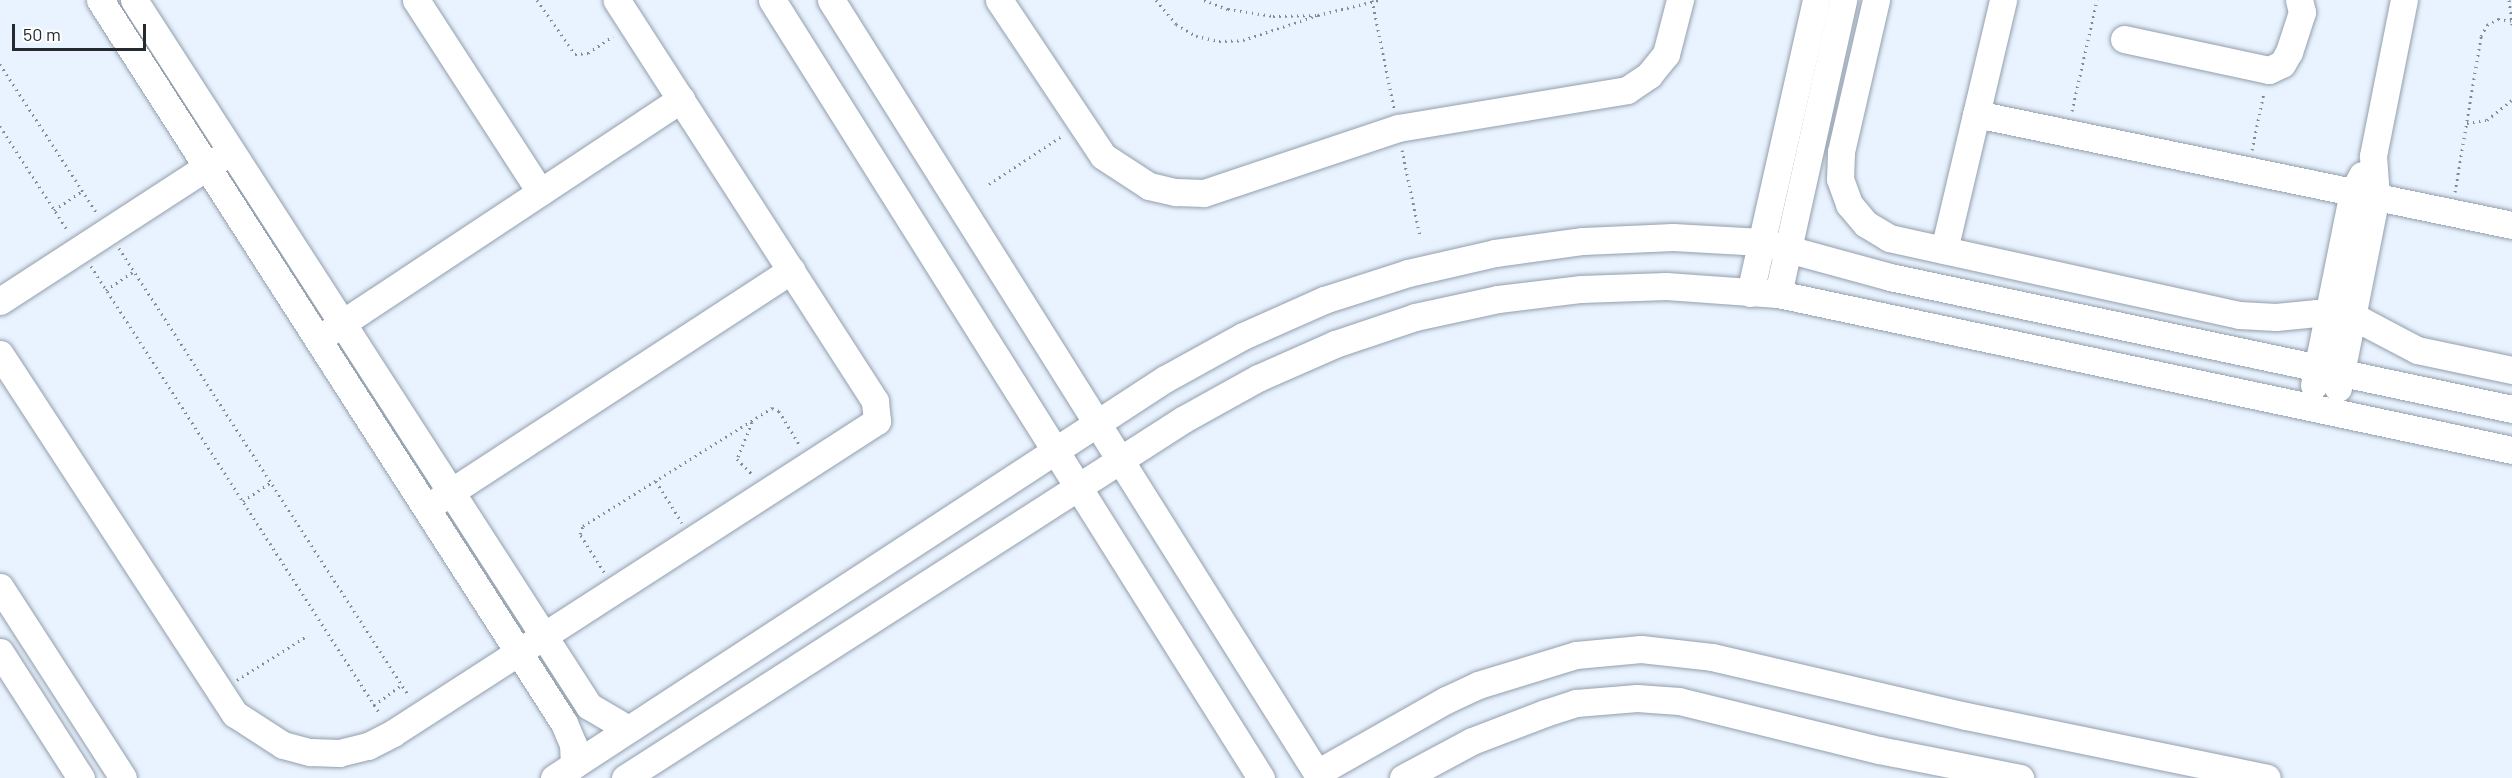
<!DOCTYPE html>
<style>
body{margin:0}
#map{position:relative;width:2512px;height:778px;overflow:hidden;background:#e9f3ff;font-family:Barlow,sans-serif}
div>[style]{position:absolute}
[style*='--x']{left:calc(var(--x)*1px);top:calc(var(--y)*1px);width:calc(var(--w)*1px);rotate:calc(var(--a)*1deg)}
.path>*{height:3px;margin-top:-1.5px;transform-origin:0;background:repeating-linear-gradient(90deg,#838a93 0 1.5px,transparent 0 6px)}
.roads{filter:drop-shadow(0 0 2px #939fad) drop-shadow(0 0 2px #939fad)}
.minor>*{height:27px;margin:-13.5px;padding:0 13.5px;transform-origin:13.5px;border-radius:13.5px;background:#fff}
span{translate:-50% -50%;white-space:nowrap;text-align:center;line-height:1.15;-webkit-text-stroke:5px #fff;paint-order:stroke}
.scale{position:absolute;left:12px;top:24px;width:134px;height:27px;box-sizing:border-box;border:3px solid #252a2f;border-top:0;padding-left:8px;font-size:18px;line-height:21px;white-space:nowrap;color:#252a2f;-webkit-text-stroke:4px #fff;paint-order:stroke}
</style>
<div id="map">
<div class="path">
<div style="--x:537;--y:0;--w:66;--a:54.9"></div>
<div style="--x:575;--y:54;--w:13;--a:-4"></div>
<div style="--x:588;--y:53;--w:30;--a:-34"></div>
<div style="--x:1156;--y:0;--w:31;--a:50"></div>
<div style="--x:1176;--y:24;--w:23;--a:31"></div>
<div style="--x:1196;--y:36;--w:24;--a:12"></div>
<div style="--x:1219;--y:41;--w:24;--a:-2"></div>
<div style="--x:1243;--y:40;--w:79;--a:-18.4"></div>
<div style="--x:1204;--y:0;--w:26;--a:21"></div>
<div style="--x:1228;--y:9;--w:46;--a:8.8"></div>
<div style="--x:1273;--y:16;--w:45;--a:-1.3"></div>
<div style="--x:1318;--y:15;--w:63;--a:-13.8"></div>
<div style="--x:1372;--y:0;--w:110;--a:78.5"></div>
<div style="--x:2509;--y:0;--w:25;--a:83"></div>
<div style="--x:0;--y:64;--w:176;--a:57"></div>
<div style="--x:2072;--y:111;--w:114;--a:-77.3"></div>
<div style="--x:2467;--y:123;--w:20;--a:-9"></div>
<div style="--x:2487;--y:120;--w:32;--a:-39"></div>
<div style="--x:0;--y:126;--w:125;--a:57.1"></div>
<div style="--x:1402;--y:150;--w:88;--a:78.2"></div>
<div style="--x:2252;--y:150;--w:59;--a:-78.3"></div>
<div style="--x:989;--y:184;--w:87;--a:-33.3"></div>
<div style="--x:2455;--y:192;--w:158;--a:-80.5"></div>
<div style="--x:2481;--y:36;--w:13;--a:-61"></div>
<div style="--x:2487;--y:25;--w:13;--a:-29"></div>
<div style="--x:2498;--y:19;--w:13;--a:9"></div>
<div style="--x:54;--y:210;--w:34;--a:-34"></div>
<div style="--x:119;--y:248;--w:534;--a:57.08"></div>
<div style="--x:91;--y:266;--w:533;--a:57.17"></div>
<div style="--x:106;--y:290;--w:34;--a:-34"></div>
<div style="--x:752;--y:422;--w:40;--a:112"></div>
<div style="--x:737;--y:459;--w:21;--a:45"></div>
<div style="--x:656;--y:481;--w:49;--a:58.2"></div>
<div style="--x:243;--y:501;--w:34;--a:-34"></div>
<div style="--x:604;--y:572;--w:45;--a:-122.3"></div>
<div style="--x:580;--y:534;--w:9;--a:-69"></div>
<div style="--x:583;--y:526;--w:223;--a:-32"></div>
<div style="--x:772;--y:408;--w:8;--a:23"></div>
<div style="--x:779;--y:411;--w:41;--a:59"></div>
<div style="--x:237;--y:680;--w:83;--a:-32.2"></div>
<div style="--x:374;--y:705;--w:34;--a:-36"></div>
</div>
<div class="roads">
<div class="minor">
<div style="--x:100;--y:0;--w:859;--a:57.31"></div>
<div style="--x:564;--y:723;--w:23;--a:67"></div>
<div style="--x:573;--y:744;--w:21;--a:87"></div>
<div style="--x:134;--y:0;--w:840;--a:57.2"></div>
<div style="--x:589;--y:706;--w:45;--a:30.5"></div>
<div style="--x:416;--y:0;--w:229;--a:57.1"></div>
<div style="--x:772;--y:0;--w:919;--a:57.85"></div>
<div style="--x:831;--y:0;--w:919;--a:57.85"></div>
<div style="--x:999;--y:0;--w:187;--a:56.3"></div>
<div style="--x:1103;--y:156;--w:55;--a:33.1"></div>
<div style="--x:1149;--y:186;--w:28;--a:13"></div>
<div style="--x:1176;--y:192;--w:28;--a:2"></div>
<div style="--x:1204;--y:193;--w:205;--a:-18.5"></div>
<div style="--x:1398;--y:128;--w:232;--a:-9.4"></div>
<div style="--x:1627;--y:90;--w:27;--a:-34"></div>
<div style="--x:1649;--y:75;--w:27;--a:-51"></div>
<div style="--x:1666;--y:54;--w:56;--a:-75.5"></div>
<div style="--x:1876;--y:0;--w:156;--a:103"></div>
<div style="--x:1841;--y:152;--w:27;--a:92"></div>
<div style="--x:1840;--y:179;--w:27;--a:70"></div>
<div style="--x:1849;--y:204;--w:26;--a:50"></div>
<div style="--x:1866;--y:224;--w:27;--a:31"></div>
<div style="--x:1889;--y:238;--w:358;--a:12.4"></div>
<div style="--x:2239;--y:315;--w:37;--a:3"></div>
<div style="--x:2276;--y:317;--w:41;--a:-5.6"></div>
<div style="--x:2317;--y:313;--w:46;--a:10.1"></div>
<div style="--x:2362;--y:321;--w:62;--a:27.8"></div>
<div style="--x:2417;--y:350;--w:97;--a:11.9"></div>
<div style="--x:2124;--y:39;--w:148;--a:12.1"></div>
<div style="--x:2269;--y:70;--w:14;--a:-25"></div>
<div style="--x:2282;--y:64;--w:14;--a:-60"></div>
<div style="--x:2289;--y:52;--w:42;--a:-72"></div>
<div style="--x:2302;--y:12;--w:12;--a:-104"></div>
<div style="--x:1976;--y:114;--w:547;--a:11.7"></div>
<div style="--x:1944;--y:250;--w:257;--a:-76.7"></div>
<div style="--x:1750;--y:293;--w:300;--a:-77.3"></div>
<div style="--x:1778;--y:294;--w:301;--a:-77.5"></div>
<div style="--x:0;--y:301;--w:266;--a:-33"></div>
<div style="--x:326;--y:334;--w:426;--a:-33.5"></div>
<div style="--x:0;--y:354;--w:430;--a:56.9"></div>
<div style="--x:235;--y:714;--w:57;--a:32.9"></div>
<div style="--x:283;--y:745;--w:28;--a:15"></div>
<div style="--x:310;--y:752;--w:29;--a:2"></div>
<div style="--x:339;--y:753;--w:30;--a:-14"></div>
<div style="--x:368;--y:746;--w:28;--a:-27"></div>
<div style="--x:393;--y:733;--w:576;--a:-32.81"></div>
<div style="--x:877;--y:421;--w:20;--a:-96"></div>
<div style="--x:875;--y:401;--w:477;--a:-122.8"></div>
<div style="--x:2314;--y:385;--w:197;--a:-78.6"></div>
<div style="--x:2353;--y:192;--w:19;--a:-62"></div>
<div style="--x:2338;--y:388;--w:196;--a:-78.8"></div>
<div style="--x:2376;--y:196;--w:40;--a:-94.3"></div>
<div style="--x:2373;--y:156;--w:159;--a:-78.8"></div>
<div style="--x:437;--y:501;--w:423;--a:-33.1"></div>
<div style="--x:0;--y:587;--w:227;--a:57.2"></div>
<div style="--x:0;--y:652;--w:150;--a:57.3"></div>
<div style="--x:1317;--y:773;--w:148;--a:-29.5"></div>
<div style="--x:1446;--y:700;--w:35;--a:-25"></div>
<div style="--x:1478;--y:685;--w:102;--a:-17"></div>
<div style="--x:1576;--y:655;--w:65;--a:-5.3"></div>
<div style="--x:1641;--y:649;--w:71;--a:6.4"></div>
<div style="--x:1712;--y:657;--w:261;--a:13.1"></div>
<div style="--x:1966;--y:716;--w:307;--a:11.6"></div>
<div style="--x:554;--y:778;--w:730;--a:-33.15"></div>
<div style="--x:1165;--y:379;--w:89;--a:-28.9"></div>
<div style="--x:1243;--y:336;--w:89;--a:-24"></div>
<div style="--x:1324;--y:300;--w:88;--a:-17.8"></div>
<div style="--x:1408;--y:273;--w:89;--a:-12.9"></div>
<div style="--x:1495;--y:253;--w:89;--a:-7.8"></div>
<div style="--x:1583;--y:241;--w:90;--a:-2.5"></div>
<div style="--x:1673;--y:237;--w:89;--a:3.2"></div>
<div style="--x:1762;--y:242;--w:133;--a:15.3"></div>
<div style="--x:1890;--y:277;--w:636;--a:11.98"></div>
<div style="--x:625;--y:778;--w:664;--a:-32.71"></div>
<div style="--x:1184;--y:419;--w:85;--a:-29"></div>
<div style="--x:1258;--y:378;--w:84;--a:-23.8"></div>
<div style="--x:1335;--y:344;--w:84;--a:-18.6"></div>
<div style="--x:1415;--y:317;--w:85;--a:-12.2"></div>
<div style="--x:1498;--y:299;--w:84;--a:-6.9"></div>
<div style="--x:1581;--y:289;--w:85;--a:-2"></div>
<div style="--x:1666;--y:286;--w:112;--a:4.1"></div>
<div style="--x:1778;--y:294;--w:750;--a:12"></div>
<div style="--x:1403;--y:778;--w:78;--a:-28.2"></div>
<div style="--x:1472;--y:741;--w:78;--a:-21"></div>
<div style="--x:1545;--y:713;--w:33;--a:-18"></div>
<div style="--x:1576;--y:703;--w:61;--a:-4.7"></div>
<div style="--x:1637;--y:698;--w:42;--a:4.1"></div>
<div style="--x:1679;--y:701;--w:206;--a:13.8"></div>
<div style="--x:1879;--y:750;--w:144;--a:11.2"></div>
</div>
</div>
<div class="scale">50 m</div>
</div>
